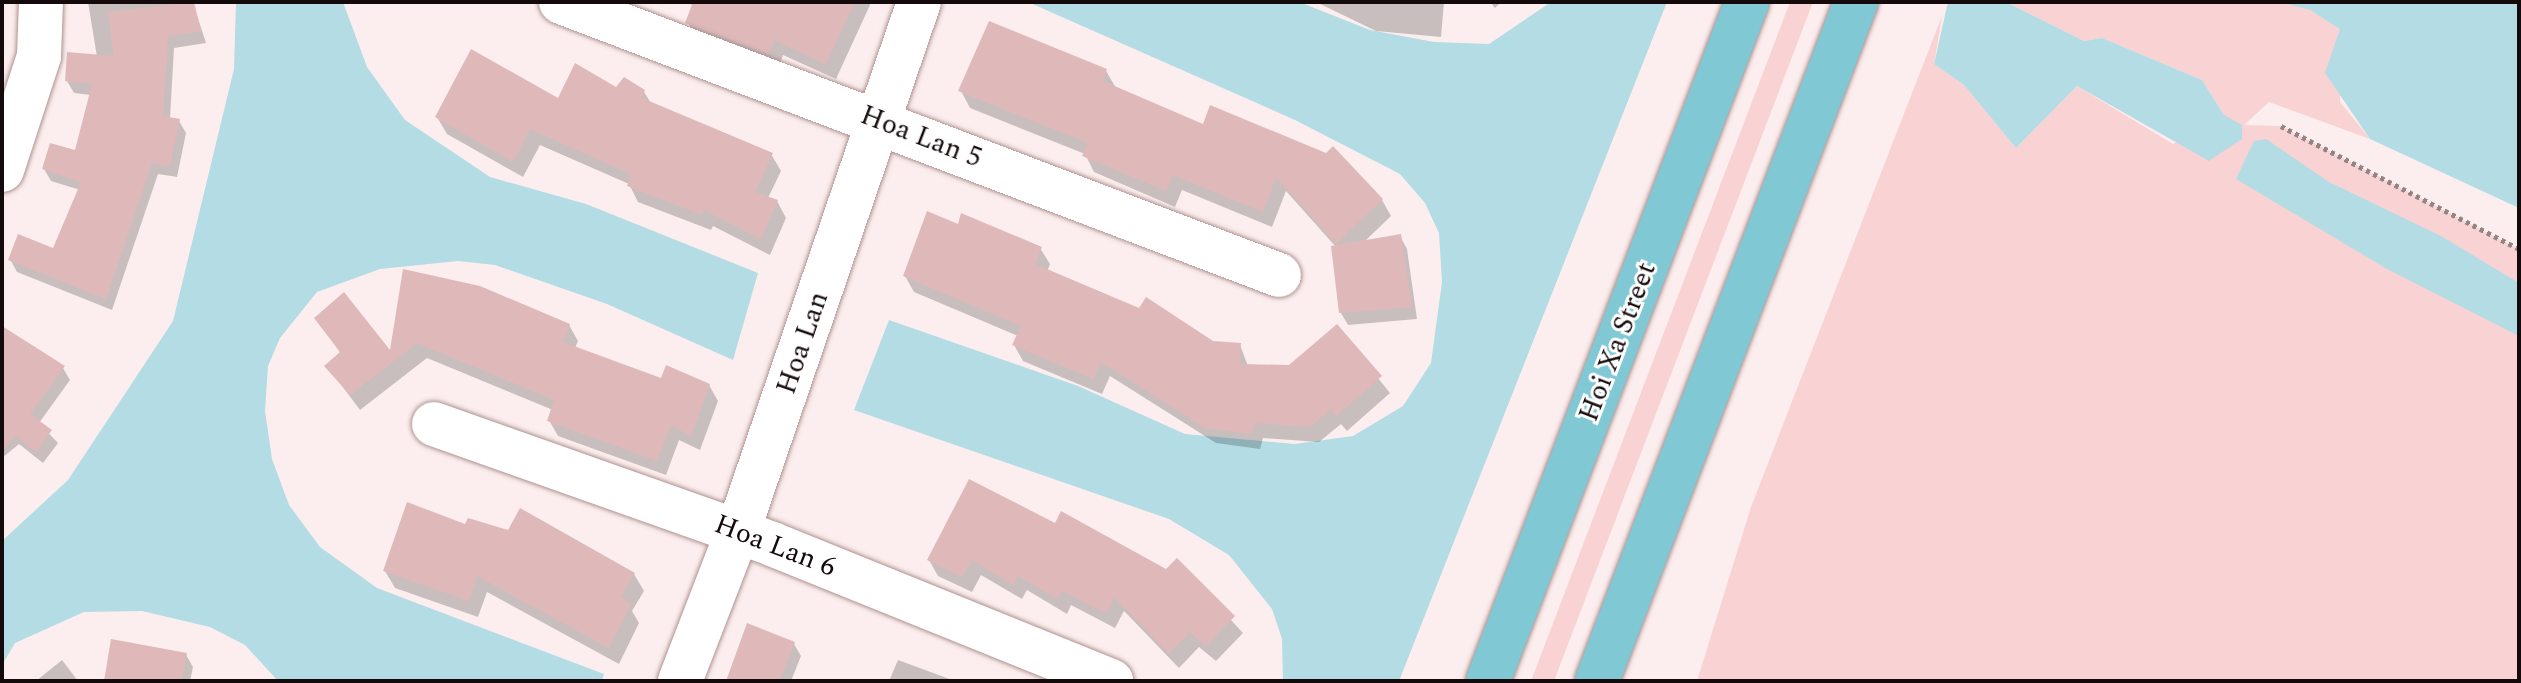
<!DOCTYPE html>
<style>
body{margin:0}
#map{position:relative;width:2521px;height:683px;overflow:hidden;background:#fceeee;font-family:Spectral,serif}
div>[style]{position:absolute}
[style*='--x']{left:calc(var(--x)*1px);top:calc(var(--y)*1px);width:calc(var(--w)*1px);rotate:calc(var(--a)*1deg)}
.green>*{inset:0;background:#f9d2d3}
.water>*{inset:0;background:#b3dce4}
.shadow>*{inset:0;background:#0003}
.building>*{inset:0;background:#dfb9b9}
.path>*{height:5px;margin-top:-2.5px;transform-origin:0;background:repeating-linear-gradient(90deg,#928585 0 4px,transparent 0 8px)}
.roads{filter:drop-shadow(0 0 2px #b09191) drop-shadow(0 0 2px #b09191)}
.minor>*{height:44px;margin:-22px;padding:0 22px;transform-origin:22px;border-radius:22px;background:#fff}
.major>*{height:44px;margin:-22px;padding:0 22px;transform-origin:22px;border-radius:22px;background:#7fc8d4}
span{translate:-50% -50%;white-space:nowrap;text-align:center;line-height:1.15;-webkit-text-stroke:6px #fff;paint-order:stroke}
.street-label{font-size:28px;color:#150a0b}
.frame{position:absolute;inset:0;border:4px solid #150a0b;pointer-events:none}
</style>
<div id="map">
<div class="green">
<div style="clip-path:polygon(1790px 2px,1813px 2px,1554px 681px,1531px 681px)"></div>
<div style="clip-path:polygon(2006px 2px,2291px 2px,2310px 10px,2341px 29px,2340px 102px,2370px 139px,2269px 102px,2244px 125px,2281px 126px,2519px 249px,2519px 681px,1697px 681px,1751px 507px,1942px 16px,1934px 64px,1964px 85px,2016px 148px,2077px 86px,2173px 144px,2224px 115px,2202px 80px,2102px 38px,2084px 41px)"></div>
</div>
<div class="water">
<div style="clip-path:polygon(236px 2px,343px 2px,367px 67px,405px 120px,490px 177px,586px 204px,758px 273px,733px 360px,607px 304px,495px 265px,458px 261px,380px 269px,317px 292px,280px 338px,268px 366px,265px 411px,272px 459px,289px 505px,320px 547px,377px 588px,604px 674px,602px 681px,278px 681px,245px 645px,210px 627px,142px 611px,84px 612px,15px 643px,2px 665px,2px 541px,68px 480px,173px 321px,234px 69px)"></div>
<div style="clip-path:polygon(1028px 2px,1299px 2px,1370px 30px,1434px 42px,1489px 44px,1551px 2px,1667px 2px,1399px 681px,1283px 681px,1282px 639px,1272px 609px,1229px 555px,1169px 519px,854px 410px,889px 320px,1078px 386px,1185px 434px,1295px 444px,1353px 436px,1403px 406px,1431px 363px,1442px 282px,1439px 233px,1425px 203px,1400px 174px,1295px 120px)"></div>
<div style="clip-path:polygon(1948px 2px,2006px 2px,2084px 41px,2102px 38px,2202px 80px,2224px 115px,2242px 125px,2242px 139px,2209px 161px,2077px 86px,2016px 148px,1964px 85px,1934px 64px)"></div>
<div style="clip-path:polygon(2519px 2px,2519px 208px,2370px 139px,2325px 73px,2340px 29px,2310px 10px,2288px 4px)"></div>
<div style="clip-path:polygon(2266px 139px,2329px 182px,2441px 236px,2519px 283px,2519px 336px,2387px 269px,2236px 179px,2254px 141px)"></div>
</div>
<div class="shadow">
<div style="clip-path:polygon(88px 2px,193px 3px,206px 43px,174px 48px,170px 119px,179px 121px,186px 133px,177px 177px,158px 174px,112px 310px,17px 272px,10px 259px,54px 250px,80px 190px,51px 181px,44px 169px,76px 153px,91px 95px,74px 93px,67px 81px,97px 57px)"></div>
<div style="clip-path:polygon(686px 2px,869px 2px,870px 5px,836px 79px,783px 55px,778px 69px,697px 39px,688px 22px,694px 6px)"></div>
<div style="clip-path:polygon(1316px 2px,1444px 2px,1441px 37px,1376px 31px)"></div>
<div style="clip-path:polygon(1490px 2px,1501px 2px,1495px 8px)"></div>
<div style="clip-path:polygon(1106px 71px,1116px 88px,1382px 200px,1391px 216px,1364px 242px,1400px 236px,1407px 249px,1417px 319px,1348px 325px,1341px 313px,1336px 247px,1286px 191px,1272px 227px,1182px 190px,1175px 207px,1094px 172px,1085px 154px,970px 108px,961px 91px)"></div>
<div style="clip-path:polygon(617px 90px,644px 92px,651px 103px,771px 154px,781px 171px,768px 198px,777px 201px,786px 218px,770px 255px,713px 226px,711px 230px,638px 202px,629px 184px,540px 145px,523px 177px,447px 134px,437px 117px)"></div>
<div style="clip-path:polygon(960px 227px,1040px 248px,1050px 264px,1047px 272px,1212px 342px,1240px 345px,1248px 366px,1290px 367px,1337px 327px,1390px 393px,1347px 431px,1341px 424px,1319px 442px,1263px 438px,1260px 449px,1216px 443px,1110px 376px,1102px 394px,1023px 361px,1014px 345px,1018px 336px,914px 292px,905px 276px)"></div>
<div style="clip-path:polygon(405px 271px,569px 325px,578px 341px,575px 348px,662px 380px,709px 385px,718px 401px,700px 450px,679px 440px,666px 475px,558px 436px,549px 420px,553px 410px,427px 358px,360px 410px,327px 366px,341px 354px,317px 318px,392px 355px)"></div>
<div style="clip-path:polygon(2px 328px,63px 368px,70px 380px,39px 423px,58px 443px,43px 463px,19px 444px,2px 458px)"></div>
<div style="clip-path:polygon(1056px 525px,1166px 572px,1177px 561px,1243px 633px,1216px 661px,1199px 647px,1179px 668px,1124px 611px,1115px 628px,1071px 605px,1067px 614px,1027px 590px,1022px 599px,981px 575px,972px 592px,938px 576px,929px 560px)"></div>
<div style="clip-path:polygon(466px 526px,634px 574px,644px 591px,632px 611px,639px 623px,619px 664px,487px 592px,478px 617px,395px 588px,385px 571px)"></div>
<div style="clip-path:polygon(794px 644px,801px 656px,791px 681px,728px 681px)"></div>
<div style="clip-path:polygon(186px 655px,193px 667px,190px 681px,106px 681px)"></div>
<div style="clip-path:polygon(62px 660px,78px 681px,36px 681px)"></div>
<div style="clip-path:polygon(898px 660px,955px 681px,889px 681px)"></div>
</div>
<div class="building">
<div style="clip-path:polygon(194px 2px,201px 31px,168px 36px,163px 116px,180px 119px,170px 166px,152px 163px,106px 299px,8px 260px,18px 234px,53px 248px,81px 182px,42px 169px,50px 143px,75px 150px,92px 84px,65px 81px,67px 52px,114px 56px,108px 12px)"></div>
<div style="clip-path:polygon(693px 2px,855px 2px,826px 64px,774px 40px,769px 54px,685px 23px)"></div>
<div style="clip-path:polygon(989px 21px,1107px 69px,1103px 81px,1203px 124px,1210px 105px,1326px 153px,1333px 146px,1383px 199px,1336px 244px,1276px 177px,1263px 212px,1173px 175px,1166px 191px,1082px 156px,1088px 143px,958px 91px)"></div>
<div style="clip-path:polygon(471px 49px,558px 98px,575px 63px,616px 87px,624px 77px,645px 90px,642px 98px,773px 153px,755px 192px,778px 200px,761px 239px,704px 210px,702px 215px,627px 186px,631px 174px,530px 129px,513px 162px,435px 117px)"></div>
<div style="clip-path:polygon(927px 211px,958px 224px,961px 213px,1042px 247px,1035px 264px,1139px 308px,1146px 297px,1213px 341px,1241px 343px,1240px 364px,1289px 365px,1337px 324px,1382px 376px,1336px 416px,1331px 409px,1310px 427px,1255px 423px,1252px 434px,1205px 428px,1101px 362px,1093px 379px,1012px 345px,1021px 326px,903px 276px)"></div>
<div style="clip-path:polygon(1401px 234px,1412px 307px,1339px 313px,1331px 246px)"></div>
<div style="clip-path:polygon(403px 269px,480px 286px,570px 324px,563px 342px,661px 378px,666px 365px,710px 384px,691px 436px,671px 425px,657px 461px,547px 421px,554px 400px,417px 343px,350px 395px,324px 366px,340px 352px,314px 318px,344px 292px,390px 350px)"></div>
<div style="clip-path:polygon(2px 326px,65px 366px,30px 414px,52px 430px,36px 452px,15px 435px,2px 453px)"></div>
<div style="clip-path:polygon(969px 479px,1055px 523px,1061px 511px,1166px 569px,1177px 558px,1235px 616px,1206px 646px,1190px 632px,1169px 654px,1114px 597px,1106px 613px,1062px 591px,1057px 599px,1018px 576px,1013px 585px,972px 560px,962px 577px,927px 560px)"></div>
<div style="clip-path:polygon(407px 502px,465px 524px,468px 518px,508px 530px,520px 508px,635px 573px,621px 597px,631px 604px,609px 648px,477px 576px,469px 601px,383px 571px)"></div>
<div style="clip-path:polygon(747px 623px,795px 642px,779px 681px,726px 681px)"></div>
<div style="clip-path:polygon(111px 639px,187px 653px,182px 681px,104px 681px)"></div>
</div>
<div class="path">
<div style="--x:2281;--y:126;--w:268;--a:27.3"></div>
</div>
<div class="roads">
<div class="minor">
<div style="--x:561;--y:2;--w:768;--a:20.82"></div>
<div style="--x:2;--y:170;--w:120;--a:-72"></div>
<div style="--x:39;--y:56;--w:54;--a:-87.9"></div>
<div style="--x:434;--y:424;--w:359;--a:19.5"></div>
<div style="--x:772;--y:544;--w:366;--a:22"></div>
<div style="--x:680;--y:681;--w:161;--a:-68.9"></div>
<div style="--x:738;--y:531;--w:559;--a:-71.11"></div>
</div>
<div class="major">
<div style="--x:1488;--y:681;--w:727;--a:-69.12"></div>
<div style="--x:1597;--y:681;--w:727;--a:-69.12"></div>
</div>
</div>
<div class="street-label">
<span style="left:921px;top:137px;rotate:21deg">Hoa Lan 5</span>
<span style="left:1618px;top:342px;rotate:-69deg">Hoi Xa Street</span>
<span style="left:803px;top:343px;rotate:-71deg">Hoa Lan</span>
<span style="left:775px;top:546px;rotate:21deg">Hoa Lan 6</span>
</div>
<div class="frame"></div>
</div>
